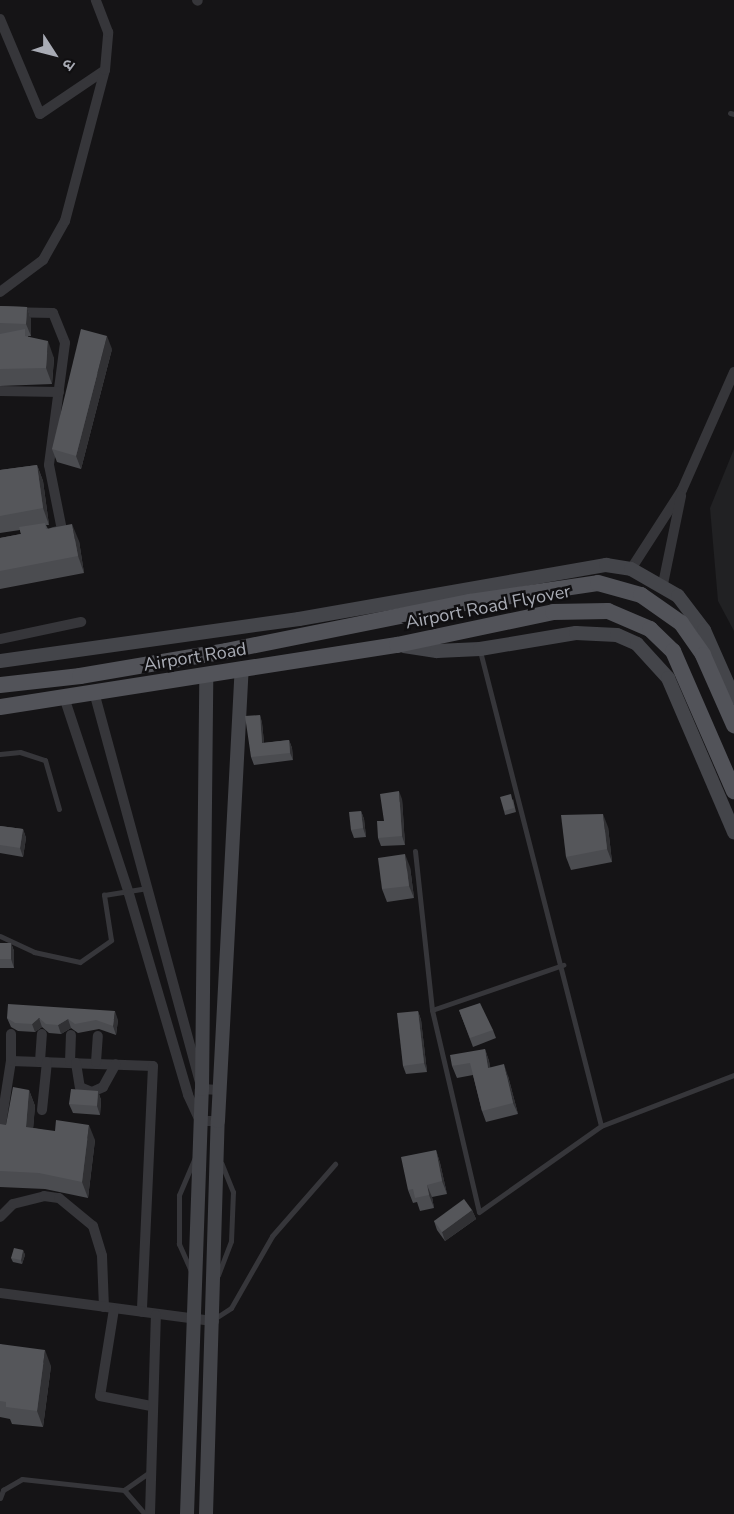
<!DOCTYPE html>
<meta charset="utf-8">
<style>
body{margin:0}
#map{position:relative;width:734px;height:1514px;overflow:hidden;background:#151416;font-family:"Nunito Sans","Noto Sans Devanagari",sans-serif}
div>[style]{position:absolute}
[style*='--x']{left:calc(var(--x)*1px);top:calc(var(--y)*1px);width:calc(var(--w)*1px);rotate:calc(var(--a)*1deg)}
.built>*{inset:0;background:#212123}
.lane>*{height:5px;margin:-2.5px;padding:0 2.5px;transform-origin:2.5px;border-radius:2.5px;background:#36363a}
.street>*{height:10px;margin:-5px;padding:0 5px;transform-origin:5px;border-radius:5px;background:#36363a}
.secondary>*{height:14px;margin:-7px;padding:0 7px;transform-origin:7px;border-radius:7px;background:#44454a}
.primary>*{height:16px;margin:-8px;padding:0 8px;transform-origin:8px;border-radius:8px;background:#525359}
.wall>*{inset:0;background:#4b4c50}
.shaded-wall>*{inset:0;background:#313134}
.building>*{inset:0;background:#55565a}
span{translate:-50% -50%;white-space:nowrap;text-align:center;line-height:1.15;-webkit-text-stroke:5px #100f11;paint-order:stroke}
.street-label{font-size:18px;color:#a8abb4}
.north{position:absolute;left:24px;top:24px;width:60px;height:60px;-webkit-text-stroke:4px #100f11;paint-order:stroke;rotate:126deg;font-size:16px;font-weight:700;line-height:24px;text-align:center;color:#a8abb4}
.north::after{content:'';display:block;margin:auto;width:21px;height:27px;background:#a8abb4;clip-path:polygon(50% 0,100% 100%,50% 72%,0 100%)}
</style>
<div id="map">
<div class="built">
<div style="clip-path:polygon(734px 449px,734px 631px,718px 601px,710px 508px)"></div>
</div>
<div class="lane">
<div style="--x:730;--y:113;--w:4;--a:14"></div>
<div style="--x:480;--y:651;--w:490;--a:75.7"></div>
<div style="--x:0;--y:754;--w:20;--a:-6"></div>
<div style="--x:20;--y:752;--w:26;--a:18"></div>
<div style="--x:45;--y:760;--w:51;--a:74.1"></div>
<div style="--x:415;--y:851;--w:160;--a:83.9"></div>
<div style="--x:432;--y:1010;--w:207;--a:76.9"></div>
<div style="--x:479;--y:1212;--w:149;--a:-35.2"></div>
<div style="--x:601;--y:1126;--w:142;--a:-21"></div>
<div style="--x:0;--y:936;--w:38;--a:25"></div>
<div style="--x:34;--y:952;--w:47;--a:12.3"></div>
<div style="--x:80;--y:962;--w:38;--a:-35"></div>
<div style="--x:111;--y:940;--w:46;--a:-98.8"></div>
<div style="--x:104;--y:895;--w:44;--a:-9.2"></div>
<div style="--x:432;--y:1010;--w:139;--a:-19"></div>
<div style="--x:191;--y:1271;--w:30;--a:-114"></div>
<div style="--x:179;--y:1244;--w:49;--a:-90"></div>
<div style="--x:179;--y:1195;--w:43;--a:-67"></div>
<div style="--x:218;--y:1275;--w:36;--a:-69"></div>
<div style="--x:231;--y:1241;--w:49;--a:-87.7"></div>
<div style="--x:233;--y:1192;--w:31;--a:-112"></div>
<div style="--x:214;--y:1319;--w:20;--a:-33"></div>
<div style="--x:231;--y:1308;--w:83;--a:-60.3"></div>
<div style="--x:272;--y:1236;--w:96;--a:-48.8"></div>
<div style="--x:124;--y:1490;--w:32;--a:-35"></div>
<div style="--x:0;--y:1498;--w:9;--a:-69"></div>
<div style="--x:3;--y:1490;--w:22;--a:-30"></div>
<div style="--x:22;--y:1479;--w:103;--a:6.2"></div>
<div style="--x:124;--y:1490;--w:32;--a:49"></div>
</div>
<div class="street">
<div style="--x:197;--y:0;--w:1;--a:45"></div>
<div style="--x:0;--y:19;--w:103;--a:67.2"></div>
<div style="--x:40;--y:114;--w:78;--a:-34.1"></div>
<div style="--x:0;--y:292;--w:54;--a:-36.7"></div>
<div style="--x:43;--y:260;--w:45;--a:-60.6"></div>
<div style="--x:65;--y:221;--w:156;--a:-75.2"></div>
<div style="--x:105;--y:70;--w:38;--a:-85"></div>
<div style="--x:108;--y:32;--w:34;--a:-111"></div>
<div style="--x:0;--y:312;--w:53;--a:1.1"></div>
<div style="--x:53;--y:313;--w:32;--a:68"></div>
<div style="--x:65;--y:343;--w:123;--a:97.5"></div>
<div style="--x:49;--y:465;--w:66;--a:78.7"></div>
<div style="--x:62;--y:530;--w:9;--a:167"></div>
<div style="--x:0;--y:391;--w:59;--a:1"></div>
<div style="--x:631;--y:569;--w:94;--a:-57.2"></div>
<div style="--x:682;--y:490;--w:129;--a:-66.2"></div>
<div style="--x:663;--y:584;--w:90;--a:-78.4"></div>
<div style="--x:0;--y:639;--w:83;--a:-11.9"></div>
<div style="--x:94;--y:692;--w:411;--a:74.8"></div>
<div style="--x:202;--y:1089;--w:17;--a:3"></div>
<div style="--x:64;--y:697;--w:207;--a:71.7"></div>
<div style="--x:129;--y:894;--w:209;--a:73.6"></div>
<div style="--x:188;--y:1095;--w:29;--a:65"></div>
<div style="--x:200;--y:1121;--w:18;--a:0"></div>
<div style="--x:11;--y:1061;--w:142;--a:2"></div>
<div style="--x:153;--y:1066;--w:246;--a:92.6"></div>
<div style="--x:40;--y:1061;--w:27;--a:-86"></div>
<div style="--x:70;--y:1062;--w:27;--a:-88"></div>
<div style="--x:96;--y:1062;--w:26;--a:-86"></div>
<div style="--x:76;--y:1063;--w:24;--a:81"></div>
<div style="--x:80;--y:1087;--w:13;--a:23"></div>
<div style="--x:92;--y:1092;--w:12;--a:-24"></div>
<div style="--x:103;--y:1087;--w:26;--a:-61"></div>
<div style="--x:42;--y:1110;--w:48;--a:-84.1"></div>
<div style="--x:0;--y:1131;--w:71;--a:-81.1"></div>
<div style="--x:11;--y:1061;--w:27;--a:-90"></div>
<div style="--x:0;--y:1217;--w:18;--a:-45"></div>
<div style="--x:13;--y:1204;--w:32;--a:-14"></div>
<div style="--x:44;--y:1196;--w:15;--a:8"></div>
<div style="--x:59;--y:1198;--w:44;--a:39.5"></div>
<div style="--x:93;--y:1226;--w:31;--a:73"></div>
<div style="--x:102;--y:1256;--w:51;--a:87.8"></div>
<div style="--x:0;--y:1293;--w:216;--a:7.5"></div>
<div style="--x:114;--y:1309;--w:88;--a:99.1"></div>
<div style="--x:100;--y:1396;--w:52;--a:11.1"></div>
<div style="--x:150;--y:1514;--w:199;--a:-88.3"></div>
</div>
<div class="secondary">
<div style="--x:404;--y:646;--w:33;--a:9"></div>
<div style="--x:437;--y:651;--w:43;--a:-2.7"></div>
<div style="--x:480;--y:649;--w:97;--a:-9.5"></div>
<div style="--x:576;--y:633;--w:41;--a:2.8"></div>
<div style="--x:617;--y:635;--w:22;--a:24"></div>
<div style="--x:637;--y:644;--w:46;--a:47.6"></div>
<div style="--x:668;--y:678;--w:168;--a:66.8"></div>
<div style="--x:0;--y:661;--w:302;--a:-8"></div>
<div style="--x:299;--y:619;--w:312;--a:-10"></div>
<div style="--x:606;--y:565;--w:25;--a:9"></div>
<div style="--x:631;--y:569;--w:54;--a:29.9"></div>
<div style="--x:678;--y:596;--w:43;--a:52.6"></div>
<div style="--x:704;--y:630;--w:74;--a:66.2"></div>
<div style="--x:187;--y:1514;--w:425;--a:-88"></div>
<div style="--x:202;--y:1089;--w:414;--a:-89.4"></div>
<div style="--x:206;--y:1514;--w:393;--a:-88.3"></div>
<div style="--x:218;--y:1121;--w:453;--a:-87"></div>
</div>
<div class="primary">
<div style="--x:0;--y:685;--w:81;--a:-6.4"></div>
<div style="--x:80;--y:676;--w:148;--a:-9.7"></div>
<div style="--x:226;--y:651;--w:249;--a:-11.4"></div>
<div style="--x:470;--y:602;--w:129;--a:-8.4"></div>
<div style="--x:598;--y:583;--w:45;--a:15.6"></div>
<div style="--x:641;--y:595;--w:49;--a:35"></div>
<div style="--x:681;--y:623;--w:39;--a:55"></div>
<div style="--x:703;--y:655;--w:77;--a:66.1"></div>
<div style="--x:0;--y:707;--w:402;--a:-8.9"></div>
<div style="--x:397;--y:645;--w:159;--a:-11.9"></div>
<div style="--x:553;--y:612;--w:55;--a:-1"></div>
<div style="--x:608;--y:611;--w:46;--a:23.2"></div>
<div style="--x:650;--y:629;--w:32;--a:44"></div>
<div style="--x:673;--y:651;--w:153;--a:66.5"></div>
</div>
<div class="wall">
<div style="clip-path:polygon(0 306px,27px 307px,31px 320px,31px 336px,28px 336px,28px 337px,54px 358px,52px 384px,0 386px)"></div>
<div style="clip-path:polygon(112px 349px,81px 469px,57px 462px,52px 449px)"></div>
<div style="clip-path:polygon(37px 465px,43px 481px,49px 525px,46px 525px,48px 529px,79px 541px,84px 573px,0 589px,0 538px,21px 534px,20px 530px,0 533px,0 470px)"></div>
<div style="clip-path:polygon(260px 715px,262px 723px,264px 743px,289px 740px,292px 748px,293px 760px,254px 765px,251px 757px)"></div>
<div style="clip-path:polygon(402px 799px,405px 845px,381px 846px,378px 838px,384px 821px)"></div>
<div style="clip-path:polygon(513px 799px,516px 812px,505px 815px,504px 811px)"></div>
<div style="clip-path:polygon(361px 811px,364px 819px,366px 837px,354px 838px,351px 830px)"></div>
<div style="clip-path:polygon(0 826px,23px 829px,26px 838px,23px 857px,0 853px)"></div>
<div style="clip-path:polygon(608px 827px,612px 862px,571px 870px,566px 857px)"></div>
<div style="clip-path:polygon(410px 867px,414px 898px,387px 902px,382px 889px)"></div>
<div style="clip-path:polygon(0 943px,11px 943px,14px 951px,14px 968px,0 968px)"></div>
<div style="clip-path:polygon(459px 1010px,493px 1030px,496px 1038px,473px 1047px)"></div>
<div style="clip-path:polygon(418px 1011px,421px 1020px,427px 1072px,406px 1074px,403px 1066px)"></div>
<div style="clip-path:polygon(7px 1018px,118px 1020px,116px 1035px,99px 1029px,78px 1033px,71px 1028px,61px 1034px,49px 1033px,42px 1027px,35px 1032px,18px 1031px,11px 1027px)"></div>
<div style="clip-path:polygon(485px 1049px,489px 1061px,490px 1068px,508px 1076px,518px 1114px,486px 1122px,482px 1111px,473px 1075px,457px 1078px,452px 1066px)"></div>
<div style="clip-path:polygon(29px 1090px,35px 1106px,33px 1128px,95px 1140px,88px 1198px,45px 1189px,0 1187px,0 1125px,6px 1125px)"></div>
<div style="clip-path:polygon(98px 1091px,101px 1100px,100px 1115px,73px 1113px,69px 1104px)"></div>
<div style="clip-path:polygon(436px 1150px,440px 1163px,447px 1194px,432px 1197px,434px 1208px,420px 1211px,417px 1202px,413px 1203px,408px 1190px)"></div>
<div style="clip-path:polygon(472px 1210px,476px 1219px,445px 1241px,437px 1230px,434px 1221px)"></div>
<div style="clip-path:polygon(23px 1250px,25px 1255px,22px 1264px,13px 1262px,11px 1258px)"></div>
<div style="clip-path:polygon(0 1344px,51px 1366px,43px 1427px,12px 1424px,10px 1419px,0 1417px)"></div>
</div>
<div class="shaded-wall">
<div style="clip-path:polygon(27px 307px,31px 320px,31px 336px,26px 324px)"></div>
<div style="clip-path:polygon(107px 336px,112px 349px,81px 469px,76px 456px)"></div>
<div style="clip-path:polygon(48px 341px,54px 358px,52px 384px,46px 368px)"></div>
<div style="clip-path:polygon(37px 465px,43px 481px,49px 525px,43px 508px)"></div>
<div style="clip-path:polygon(72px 524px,79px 541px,84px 573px,78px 556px)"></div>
<div style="clip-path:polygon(260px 715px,262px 723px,265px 751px,262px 743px)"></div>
<div style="clip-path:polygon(289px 740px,292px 748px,293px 760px,290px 753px)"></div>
<div style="clip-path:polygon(399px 791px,402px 799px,405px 845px,402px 836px)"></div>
<div style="clip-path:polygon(361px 811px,364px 819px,366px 837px,363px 828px)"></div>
<div style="clip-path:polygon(603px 814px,608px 827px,612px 862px,607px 849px)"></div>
<div style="clip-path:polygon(23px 829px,26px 838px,23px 857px,20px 848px)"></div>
<div style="clip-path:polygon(405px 854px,410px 867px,414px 898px,409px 886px)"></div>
<div style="clip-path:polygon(11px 943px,14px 951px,14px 968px,11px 959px)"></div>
<div style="clip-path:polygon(115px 1011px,118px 1020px,116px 1035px,113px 1026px)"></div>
<div style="clip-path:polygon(418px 1011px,421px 1020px,427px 1072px,424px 1063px)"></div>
<div style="clip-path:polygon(39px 1018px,42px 1027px,35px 1032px,32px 1024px)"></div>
<div style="clip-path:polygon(68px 1019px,71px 1028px,61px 1034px,58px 1025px)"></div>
<div style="clip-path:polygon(485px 1049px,489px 1061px,493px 1080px,488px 1068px)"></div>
<div style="clip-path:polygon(504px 1064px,508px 1076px,518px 1114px,513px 1103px)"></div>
<div style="clip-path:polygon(29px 1090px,35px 1106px,32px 1143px,26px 1127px)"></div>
<div style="clip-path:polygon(98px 1091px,101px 1100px,100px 1115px,97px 1106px)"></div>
<div style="clip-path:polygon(89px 1125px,95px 1140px,88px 1198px,82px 1182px)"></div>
<div style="clip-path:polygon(436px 1150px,440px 1163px,447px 1194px,442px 1181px)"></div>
<div style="clip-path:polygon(427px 1185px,432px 1197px,434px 1208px,429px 1195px)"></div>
<div style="clip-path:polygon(472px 1210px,476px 1219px,445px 1241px,442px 1232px)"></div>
<div style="clip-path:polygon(23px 1250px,25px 1255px,22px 1264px,21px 1260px)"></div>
<div style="clip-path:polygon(45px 1350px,51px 1366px,43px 1427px,37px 1411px)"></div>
</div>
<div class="building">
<div style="clip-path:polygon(0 306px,27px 307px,26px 324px,0 323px)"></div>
<div style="clip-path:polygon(25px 329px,25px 336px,48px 341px,46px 368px,0 369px,0 334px)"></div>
<div style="clip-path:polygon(81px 329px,107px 336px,76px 456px,52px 449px)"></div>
<div style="clip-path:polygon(37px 465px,43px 508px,0 516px,0 470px)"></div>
<div style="clip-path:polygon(45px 523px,46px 529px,72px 524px,78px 556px,0 571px,0 538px,21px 534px,19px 527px)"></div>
<div style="clip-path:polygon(260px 715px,262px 743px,289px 740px,290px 753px,251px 757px,245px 716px)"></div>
<div style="clip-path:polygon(399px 791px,402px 836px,378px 838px,377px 821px,384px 821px,380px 794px)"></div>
<div style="clip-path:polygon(511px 794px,514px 808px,504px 811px,500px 797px)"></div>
<div style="clip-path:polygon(361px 811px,363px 828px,351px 830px,349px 812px)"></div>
<div style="clip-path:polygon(603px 814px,607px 849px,566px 857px,561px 815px)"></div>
<div style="clip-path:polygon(0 826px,23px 829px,20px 848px,0 845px)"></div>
<div style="clip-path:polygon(405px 854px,409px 886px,382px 889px,378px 858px)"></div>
<div style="clip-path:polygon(0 943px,11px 943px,11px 959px,0 959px)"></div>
<div style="clip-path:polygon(480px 1003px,493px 1030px,470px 1038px,459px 1010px)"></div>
<div style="clip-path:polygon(8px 1004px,115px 1011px,113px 1026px,96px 1020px,75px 1024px,68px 1019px,58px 1025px,46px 1024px,39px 1018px,32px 1024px,15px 1023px,7px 1018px)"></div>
<div style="clip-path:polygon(418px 1011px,424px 1063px,403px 1066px,397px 1013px)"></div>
<div style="clip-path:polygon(485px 1049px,488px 1068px,504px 1064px,513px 1103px,482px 1111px,470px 1063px,452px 1066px,450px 1055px)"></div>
<div style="clip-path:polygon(13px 1087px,29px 1090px,26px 1127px,55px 1131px,56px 1120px,89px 1125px,82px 1182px,39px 1173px,0 1171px,0 1124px,6px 1125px)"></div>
<div style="clip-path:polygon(71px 1089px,98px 1091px,97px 1106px,69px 1104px)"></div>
<div style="clip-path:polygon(436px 1150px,442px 1181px,427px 1185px,429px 1195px,415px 1198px,413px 1189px,408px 1190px,401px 1157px)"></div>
<div style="clip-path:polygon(464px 1199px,472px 1210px,442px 1232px,434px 1221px)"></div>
<div style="clip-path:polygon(14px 1248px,23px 1250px,21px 1260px,11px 1258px)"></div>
<div style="clip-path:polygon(0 1344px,45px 1350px,37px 1411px,6px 1407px,6px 1402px,0 1401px)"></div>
</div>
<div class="street-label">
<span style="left:488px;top:607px;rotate:-11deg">Airport Road Flyover</span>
<span style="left:195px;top:657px;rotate:-9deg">Airport Road</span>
</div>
<div class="north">उ</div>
</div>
